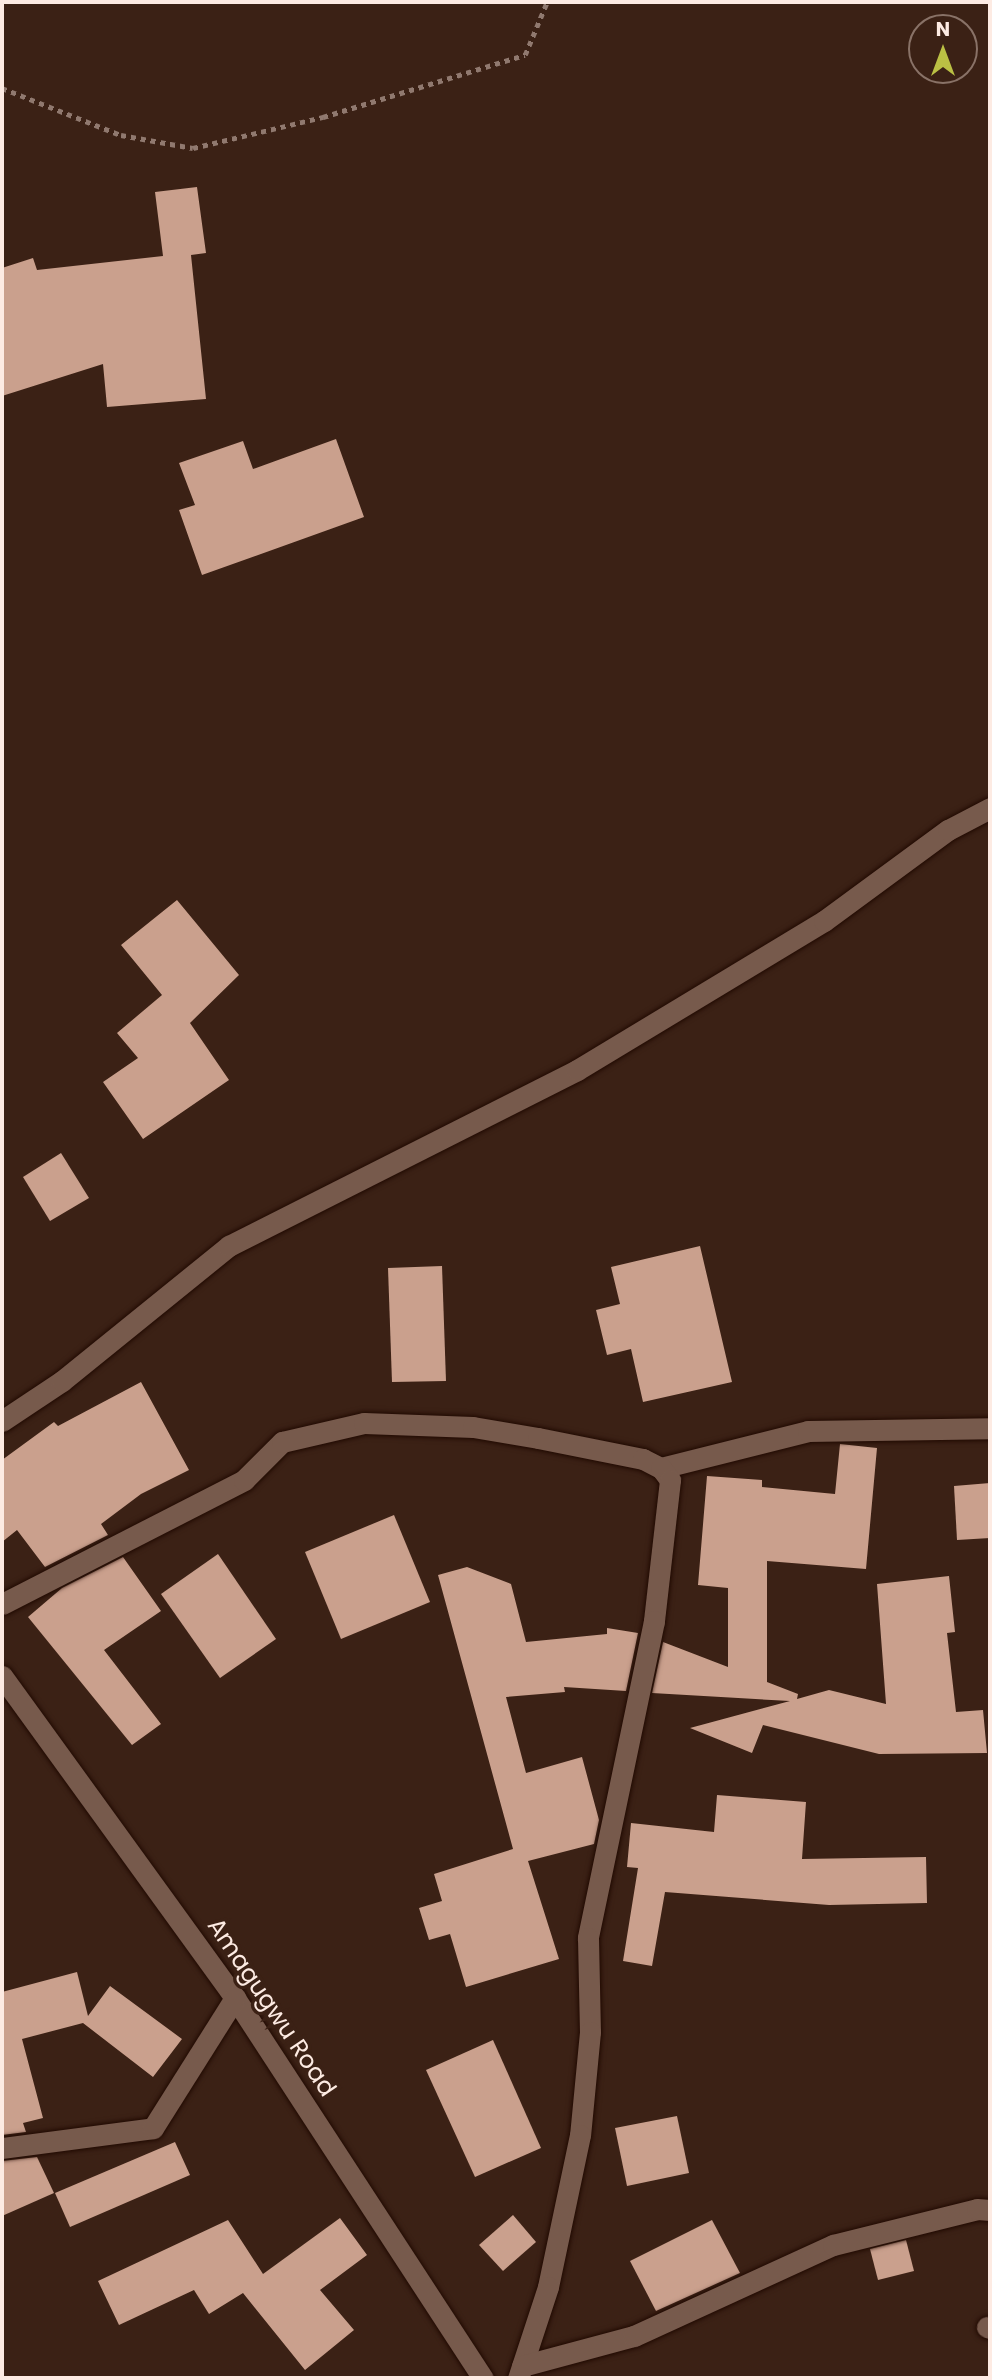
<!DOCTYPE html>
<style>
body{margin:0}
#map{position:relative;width:992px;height:2380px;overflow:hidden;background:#3b2115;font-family:Poppins,sans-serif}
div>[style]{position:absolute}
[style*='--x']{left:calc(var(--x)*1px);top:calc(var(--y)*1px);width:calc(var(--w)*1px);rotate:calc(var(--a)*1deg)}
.building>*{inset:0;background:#caa08d}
.path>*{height:4.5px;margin-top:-2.25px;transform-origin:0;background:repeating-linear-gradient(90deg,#90796f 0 5px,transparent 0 10px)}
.roads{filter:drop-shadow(0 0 2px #210a02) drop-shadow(0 0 2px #210a02)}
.minor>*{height:21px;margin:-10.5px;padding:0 10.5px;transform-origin:10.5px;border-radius:10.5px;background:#775a4c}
span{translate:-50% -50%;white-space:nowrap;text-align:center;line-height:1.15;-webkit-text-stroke:7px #3b2115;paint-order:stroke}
.street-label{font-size:24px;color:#fdebe3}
.frame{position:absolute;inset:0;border:4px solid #fdebe3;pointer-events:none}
.north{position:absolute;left:908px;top:14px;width:70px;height:70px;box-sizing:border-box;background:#3b2115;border:2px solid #897267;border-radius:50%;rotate:0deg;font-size:19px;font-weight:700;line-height:28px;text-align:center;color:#fdebe3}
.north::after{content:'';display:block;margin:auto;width:24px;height:32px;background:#bbc044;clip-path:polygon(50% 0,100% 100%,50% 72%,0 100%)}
</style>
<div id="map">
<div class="building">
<div style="clip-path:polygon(197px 187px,206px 253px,191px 255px,206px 399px,107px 407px,103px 364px,2px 396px,2px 268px,33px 258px,37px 270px,163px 256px,155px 192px)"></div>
<div style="clip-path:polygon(336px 439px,364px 517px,202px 575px,179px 510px,195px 505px,179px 463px,243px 441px,253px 469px)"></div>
<div style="clip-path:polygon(177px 900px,239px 975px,190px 1023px,229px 1080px,143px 1139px,103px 1082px,138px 1058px,117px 1033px,162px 995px,121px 945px)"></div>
<div style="clip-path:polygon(61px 1153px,89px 1198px,50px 1221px,23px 1177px)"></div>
<div style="clip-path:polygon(700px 1246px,732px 1382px,643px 1402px,631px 1349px,607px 1355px,596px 1310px,620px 1304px,611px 1267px)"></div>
<div style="clip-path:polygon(442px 1266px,446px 1381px,392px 1382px,388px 1268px)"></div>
<div style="clip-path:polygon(141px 1382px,189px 1470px,141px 1494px,101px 1524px,108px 1535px,45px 1567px,17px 1530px,2px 1542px,2px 1460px,54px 1422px,58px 1426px)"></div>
<div style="clip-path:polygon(840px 1444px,877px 1448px,866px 1569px,767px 1561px,767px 1682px,798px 1694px,797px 1699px,829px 1690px,886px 1704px,877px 1584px,949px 1576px,955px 1632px,947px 1633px,956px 1712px,983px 1710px,987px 1753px,879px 1754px,763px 1725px,752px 1753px,690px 1728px,790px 1701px,652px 1693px,663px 1642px,728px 1667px,728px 1588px,698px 1585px,707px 1476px,762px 1480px,762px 1487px,835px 1494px)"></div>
<div style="clip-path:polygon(990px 1483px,990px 1538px,957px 1540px,954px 1486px)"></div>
<div style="clip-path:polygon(394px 1515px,430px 1602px,341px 1639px,305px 1552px)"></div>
<div style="clip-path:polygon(218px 1554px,276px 1639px,220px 1678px,161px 1594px)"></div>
<div style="clip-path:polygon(123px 1557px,161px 1611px,104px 1650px,161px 1724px,132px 1745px,28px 1617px,62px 1588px)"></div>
<div style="clip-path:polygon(467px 1567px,511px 1584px,526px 1642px,607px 1634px,607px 1628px,638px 1633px,626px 1691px,564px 1687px,565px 1692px,506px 1697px,526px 1773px,582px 1757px,599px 1820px,594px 1844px,528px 1861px,559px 1959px,466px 1987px,450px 1934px,429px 1940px,419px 1908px,442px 1901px,434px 1874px,513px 1849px,438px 1575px)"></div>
<div style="clip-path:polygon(717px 1795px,806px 1802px,802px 1859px,926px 1857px,927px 1903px,829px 1905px,665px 1892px,652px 1966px,623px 1961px,638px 1868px,627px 1867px,631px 1823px,714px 1832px)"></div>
<div style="clip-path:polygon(77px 1972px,88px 2016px,110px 1986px,182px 2039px,153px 2077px,83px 2023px,22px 2039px,43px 2118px,23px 2123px,26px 2132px,2px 2135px,2px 1992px)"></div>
<div style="clip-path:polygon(493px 2040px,541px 2148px,475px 2177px,426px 2070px)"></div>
<div style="clip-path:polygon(677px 2116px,689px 2173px,627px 2186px,615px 2128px)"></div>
<div style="clip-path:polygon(175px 2142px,190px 2175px,70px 2227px,55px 2193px)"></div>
<div style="clip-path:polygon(37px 2157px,54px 2193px,2px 2216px,2px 2161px)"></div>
<div style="clip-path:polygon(513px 2215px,536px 2242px,503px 2271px,479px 2245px)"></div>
<div style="clip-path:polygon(340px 2218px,367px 2255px,320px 2290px,354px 2330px,305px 2370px,243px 2293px,209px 2314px,194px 2290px,119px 2325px,98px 2281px,228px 2220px,263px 2274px)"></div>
<div style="clip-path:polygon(712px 2220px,740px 2273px,656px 2311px,630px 2261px)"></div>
<div style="clip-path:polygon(906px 2240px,914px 2271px,878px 2280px,870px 2249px)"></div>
</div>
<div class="path">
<div style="--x:2;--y:88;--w:128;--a:21.6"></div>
<div style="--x:121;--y:135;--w:73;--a:10.2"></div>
<div style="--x:193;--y:148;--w:134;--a:-13.4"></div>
<div style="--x:323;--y:117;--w:211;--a:-17.1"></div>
<div style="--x:525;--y:55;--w:57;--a:-67.5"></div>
</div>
<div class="roads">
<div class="minor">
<div style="--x:2;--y:1421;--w:72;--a:-33.7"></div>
<div style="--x:62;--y:1381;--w:215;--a:-39"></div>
<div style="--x:229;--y:1246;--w:390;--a:-26.8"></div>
<div style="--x:577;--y:1070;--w:288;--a:-31.1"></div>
<div style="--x:824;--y:921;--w:154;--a:-36.3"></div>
<div style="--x:948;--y:830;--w:47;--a:-27.6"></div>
<div style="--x:661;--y:1468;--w:152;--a:-14.1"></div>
<div style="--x:808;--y:1431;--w:182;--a:-0.9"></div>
<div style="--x:2;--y:1604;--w:272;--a:-27.1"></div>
<div style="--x:244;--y:1480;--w:54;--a:-45"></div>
<div style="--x:282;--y:1442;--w:84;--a:-13"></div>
<div style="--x:364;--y:1423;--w:109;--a:2.1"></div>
<div style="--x:473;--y:1427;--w:66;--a:9.6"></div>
<div style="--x:538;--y:1438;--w:107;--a:11.3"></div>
<div style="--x:643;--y:1459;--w:20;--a:27"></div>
<div style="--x:661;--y:1468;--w:15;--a:53"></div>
<div style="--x:670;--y:1480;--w:142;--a:96.5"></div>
<div style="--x:654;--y:1621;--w:324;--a:101.8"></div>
<div style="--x:588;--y:1938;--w:94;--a:88.8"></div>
<div style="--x:590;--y:2032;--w:103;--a:95.5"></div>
<div style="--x:580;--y:2135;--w:155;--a:101.9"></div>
<div style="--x:548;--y:2287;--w:96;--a:108.2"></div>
<div style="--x:2;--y:1676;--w:397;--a:54.1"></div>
<div style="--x:235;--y:1998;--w:454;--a:56.9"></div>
<div style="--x:2;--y:2148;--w:152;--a:-7.5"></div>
<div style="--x:153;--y:2128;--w:154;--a:-57.8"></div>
<div style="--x:987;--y:2327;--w:3;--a:18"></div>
<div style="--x:522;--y:2366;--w:116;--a:-15"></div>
<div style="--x:634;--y:2336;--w:219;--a:-24.6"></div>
<div style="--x:833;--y:2245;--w:148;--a:-14"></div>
<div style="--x:977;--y:2209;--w:13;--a:4"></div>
</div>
</div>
<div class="street-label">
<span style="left:272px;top:2007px;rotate:56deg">Amagugwu Road</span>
</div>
<div class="frame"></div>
<div class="north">N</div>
</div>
